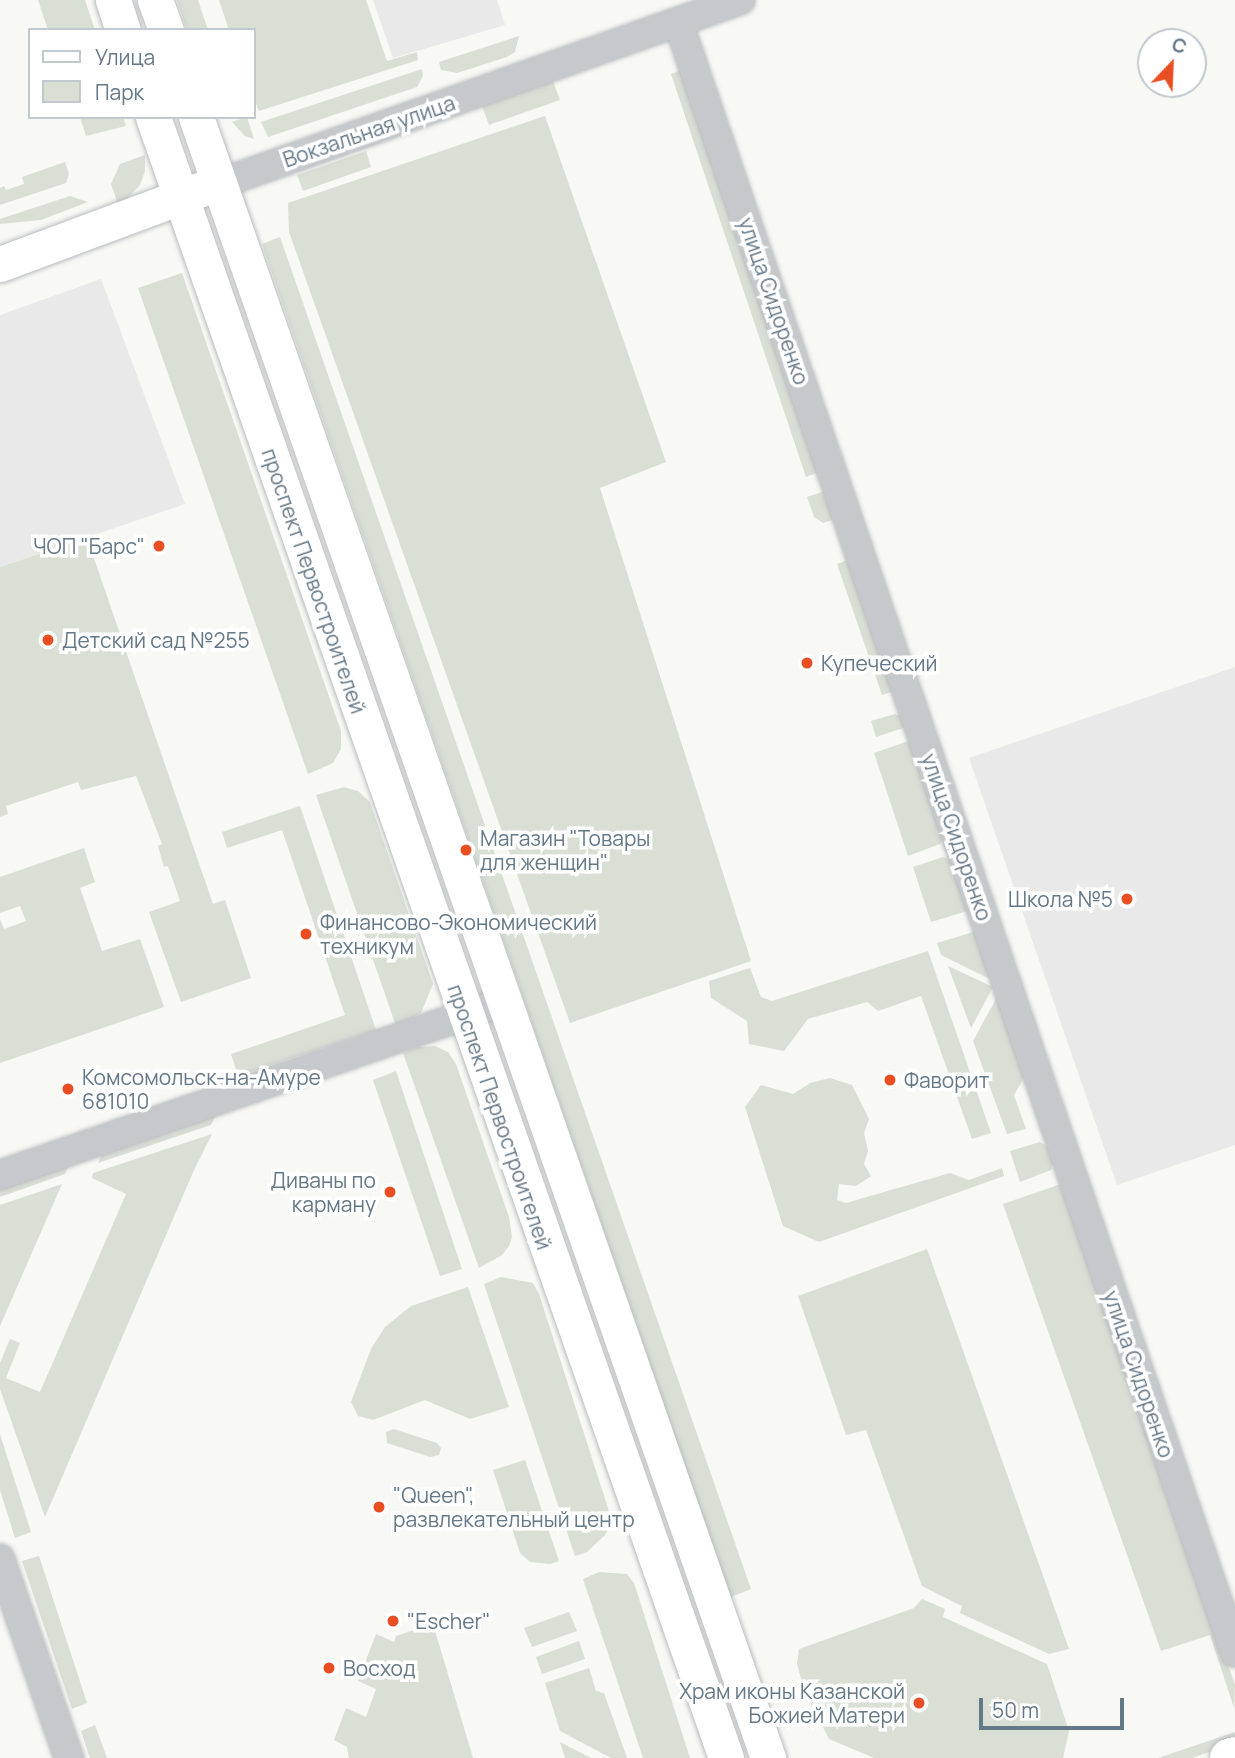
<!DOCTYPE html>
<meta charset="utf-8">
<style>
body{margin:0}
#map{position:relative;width:1235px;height:1758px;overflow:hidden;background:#f8f8f4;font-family:Manrope,sans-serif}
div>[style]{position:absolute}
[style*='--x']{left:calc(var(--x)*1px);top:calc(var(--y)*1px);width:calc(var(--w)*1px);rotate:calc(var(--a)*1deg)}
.built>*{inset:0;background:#e8e9e8}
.green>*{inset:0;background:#d9dfd5}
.roads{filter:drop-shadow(0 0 2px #b8bcc0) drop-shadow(0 0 2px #b8bcc0)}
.minor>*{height:28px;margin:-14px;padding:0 14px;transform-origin:14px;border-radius:14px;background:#c5c9cc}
.major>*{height:35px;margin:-17.5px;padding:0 17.5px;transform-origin:17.5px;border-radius:17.5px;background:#fff}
.highway>*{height:38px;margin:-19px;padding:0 19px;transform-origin:19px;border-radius:19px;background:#fff}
.dots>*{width:19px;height:19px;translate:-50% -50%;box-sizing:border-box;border:4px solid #fff;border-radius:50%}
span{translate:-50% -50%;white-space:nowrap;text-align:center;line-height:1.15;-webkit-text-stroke:7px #fff;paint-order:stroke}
.street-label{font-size:21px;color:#657887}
.poi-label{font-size:21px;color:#657887}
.right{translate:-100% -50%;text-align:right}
.left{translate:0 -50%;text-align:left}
.legend{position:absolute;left:28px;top:28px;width:228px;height:91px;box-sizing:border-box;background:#fff;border:2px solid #c1c9cf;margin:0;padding:9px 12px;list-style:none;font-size:21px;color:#657887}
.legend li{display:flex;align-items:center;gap:14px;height:35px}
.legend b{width:35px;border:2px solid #c1c9cf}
.north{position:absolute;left:1137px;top:28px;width:70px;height:70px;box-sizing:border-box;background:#fff;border:2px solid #c1c9cf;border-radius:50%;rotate:23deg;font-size:19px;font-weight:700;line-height:28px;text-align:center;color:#657887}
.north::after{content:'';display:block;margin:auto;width:24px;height:32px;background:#e94e23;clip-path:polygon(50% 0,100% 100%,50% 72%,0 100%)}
.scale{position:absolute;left:979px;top:1698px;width:145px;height:32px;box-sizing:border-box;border:4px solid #657887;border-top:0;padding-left:9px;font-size:21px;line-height:24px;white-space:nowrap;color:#657887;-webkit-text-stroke:5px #fff;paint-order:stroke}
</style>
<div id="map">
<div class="built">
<div style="clip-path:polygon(373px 0,497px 0,505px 25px,393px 58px)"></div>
<div style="clip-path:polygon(101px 279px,185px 504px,0 567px,0 315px)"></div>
<div style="clip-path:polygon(1235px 667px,1235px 1145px,1117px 1185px,969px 758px)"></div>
</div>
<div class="green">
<div style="clip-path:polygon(38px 0,85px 0,95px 30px,48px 30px)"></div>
<div style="clip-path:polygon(177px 0,198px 0,208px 30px,187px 30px)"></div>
<div style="clip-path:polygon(219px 0,366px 0,387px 61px,417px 52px,418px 60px,259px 111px,254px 99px,254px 30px,229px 30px)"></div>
<div style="clip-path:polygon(519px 36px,515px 52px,507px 57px,457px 73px,441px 70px,439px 62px)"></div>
<div style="clip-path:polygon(687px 68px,824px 470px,806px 477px,671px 74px)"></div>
<div style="clip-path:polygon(422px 69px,423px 76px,417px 87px,268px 137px,261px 122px)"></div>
<div style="clip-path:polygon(553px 81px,560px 100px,489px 125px,482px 106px)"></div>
<div style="clip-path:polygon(545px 116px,666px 462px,600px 488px,751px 961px,570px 1023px,289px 232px,288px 203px)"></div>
<div style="clip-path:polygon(80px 117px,123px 117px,126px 126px,86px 136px)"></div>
<div style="clip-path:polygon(247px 117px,254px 139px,245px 136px,232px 122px)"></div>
<div style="clip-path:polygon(366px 151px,371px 167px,303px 191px,297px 175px)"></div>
<div style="clip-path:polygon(145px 155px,145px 171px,140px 185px,119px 207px,111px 184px,120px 164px)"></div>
<div style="clip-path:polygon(65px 162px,69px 174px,66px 183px,0 205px,0 188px,4px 186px,6px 190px,24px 184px,22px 177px)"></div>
<div style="clip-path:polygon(70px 196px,88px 202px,41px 220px,0 224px,0 219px)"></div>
<div style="clip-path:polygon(280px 237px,751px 1589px,731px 1597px,262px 244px)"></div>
<div style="clip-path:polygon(182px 273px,341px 731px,341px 749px,333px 763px,308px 774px,138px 288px)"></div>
<div style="clip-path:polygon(831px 489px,841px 517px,823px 523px,814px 517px,807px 497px)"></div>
<div style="clip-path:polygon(87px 538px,213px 904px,225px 900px,251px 978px,181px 1002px,149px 912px,180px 901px,168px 866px,164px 867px,158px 846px,162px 844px,136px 776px,81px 790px,78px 782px,6px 806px,8px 814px,0 817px,0 567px)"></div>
<div style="clip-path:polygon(854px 558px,898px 690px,882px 695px,837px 564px)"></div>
<div style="clip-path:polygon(895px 714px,903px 717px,906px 727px,876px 737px,871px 721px)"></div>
<div style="clip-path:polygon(914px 739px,946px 831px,940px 844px,908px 856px,874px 753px)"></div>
<div style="clip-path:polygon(344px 787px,358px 791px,370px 802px,433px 984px,421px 1013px,396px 1026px,316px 795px)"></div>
<div style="clip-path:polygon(300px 806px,376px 1030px,238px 1076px,231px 1054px,345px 1015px,282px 830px,227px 848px,222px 832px)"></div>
<div style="clip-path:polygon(84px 848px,95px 882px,80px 888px,102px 951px,140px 939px,164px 1007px,0 1063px,0 919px,4px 929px,26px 921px,20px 906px,0 913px,0 877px)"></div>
<div style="clip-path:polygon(943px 857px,957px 862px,974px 909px,931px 922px,913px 867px)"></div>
<div style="clip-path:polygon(980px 930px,994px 981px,941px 955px,937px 943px)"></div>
<div style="clip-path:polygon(928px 951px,991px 1133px,972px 1139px,921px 996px,878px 1011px,867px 1002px,808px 1019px,784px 1051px,749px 1044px,747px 1021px,711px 998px,709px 981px,750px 968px,761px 997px,772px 1001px)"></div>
<div style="clip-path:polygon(948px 966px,993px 987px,971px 1028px)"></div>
<div style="clip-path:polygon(998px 995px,1029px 1069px,1014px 1095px,1026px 1129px,1007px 1134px,973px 1041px)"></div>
<div style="clip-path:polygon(435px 1046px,448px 1052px,456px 1064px,509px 1217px,512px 1237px,509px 1246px,502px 1255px,479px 1268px,403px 1053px,418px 1047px)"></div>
<div style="clip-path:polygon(396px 1071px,462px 1269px,440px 1276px,373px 1080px)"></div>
<div style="clip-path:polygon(830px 1078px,852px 1085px,869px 1119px,864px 1133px,868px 1151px,864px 1164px,871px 1176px,856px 1186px,839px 1184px,837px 1200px,846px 1203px,950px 1173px,969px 1180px,1002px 1168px,1004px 1176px,819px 1242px,783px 1226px,745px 1107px,761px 1085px,793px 1094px,810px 1083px)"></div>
<div style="clip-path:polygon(217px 1112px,211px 1125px,98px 1163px,105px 1147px)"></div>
<div style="clip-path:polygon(212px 1134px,194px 1170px,45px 1517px,0 1389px,0 1363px,10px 1339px,20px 1343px,6px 1378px,40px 1392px,126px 1194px,92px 1178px,93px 1173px)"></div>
<div style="clip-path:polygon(1040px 1142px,1048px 1147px,1054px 1160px,1051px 1170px,1020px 1182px,1010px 1151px)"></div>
<div style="clip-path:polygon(72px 1157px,65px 1174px,0 1197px,0 1182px)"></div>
<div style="clip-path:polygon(1064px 1183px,1235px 1685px,1234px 1708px,1210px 1635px,1161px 1651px,1003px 1204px)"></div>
<div style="clip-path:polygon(62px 1184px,0 1326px,0 1205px)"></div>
<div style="clip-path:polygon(927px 1249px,1069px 1649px,1049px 1654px,960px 1613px,962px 1606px,922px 1586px,866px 1430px,846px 1435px,798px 1296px)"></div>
<div style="clip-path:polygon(501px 1277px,533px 1283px,539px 1294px,608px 1508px,611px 1523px,605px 1535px,587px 1552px,575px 1556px,484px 1284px)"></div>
<div style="clip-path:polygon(468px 1287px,509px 1407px,470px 1419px,425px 1400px,373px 1420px,358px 1416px,351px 1402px,371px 1349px,385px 1327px,411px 1306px)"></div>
<div style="clip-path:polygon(394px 1429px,437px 1443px,441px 1448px,439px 1455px,430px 1457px,387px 1443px,386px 1432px)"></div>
<div style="clip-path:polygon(0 1434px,31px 1532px,15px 1538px,0 1490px)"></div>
<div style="clip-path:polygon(525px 1460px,559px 1561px,550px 1564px,530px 1562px,520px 1553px,493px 1470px)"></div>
<div style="clip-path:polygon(39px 1556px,87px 1703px,72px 1709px,22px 1561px)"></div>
<div style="clip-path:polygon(599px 1572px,627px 1574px,634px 1583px,690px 1758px,643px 1758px,583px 1579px)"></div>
<div style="clip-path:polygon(922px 1599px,945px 1609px,943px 1617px,1047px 1664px,1069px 1731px,1063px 1758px,874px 1758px,829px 1739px,804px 1690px,797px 1664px,799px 1649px,914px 1608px)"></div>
<div style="clip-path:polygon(569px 1612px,577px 1631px,532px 1647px,524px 1628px)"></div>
<div style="clip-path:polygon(433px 1624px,473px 1758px,349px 1758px,347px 1747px,334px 1740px,346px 1708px,366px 1717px,376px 1689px,358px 1681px,376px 1634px,394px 1642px,396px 1636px)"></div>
<div style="clip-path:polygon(579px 1641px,585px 1659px,542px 1674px,536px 1657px)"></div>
<div style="clip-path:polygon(589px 1668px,596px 1691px,604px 1693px,627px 1758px,611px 1758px,560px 1731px,545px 1683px)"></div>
<div style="clip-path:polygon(95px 1725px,107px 1758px,90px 1758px,81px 1731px)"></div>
<div style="clip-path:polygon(1235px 1732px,1235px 1743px,1192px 1758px,1158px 1758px)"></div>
<div style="clip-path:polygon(560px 1742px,591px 1758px,565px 1758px)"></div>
</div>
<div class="roads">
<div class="minor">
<div style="--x:678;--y:22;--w:1723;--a:71.14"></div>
<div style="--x:219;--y:184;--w:553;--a:-19.45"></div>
<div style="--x:0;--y:1175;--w:532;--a:-18.98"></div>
<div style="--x:0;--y:1559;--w:211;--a:70.9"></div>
</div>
<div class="major">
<div style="--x:113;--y:0;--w:32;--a:72"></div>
<div style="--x:155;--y:0;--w:32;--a:70"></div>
<div style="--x:153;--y:117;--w:1738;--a:70.75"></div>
<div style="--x:196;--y:117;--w:1738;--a:70.78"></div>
<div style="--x:0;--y:264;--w:215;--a:-20.4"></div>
</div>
<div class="highway">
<div style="--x:1229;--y:1758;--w:6;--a:-18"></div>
</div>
</div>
<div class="dots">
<div style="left:159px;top:546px;background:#e94e23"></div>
<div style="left:48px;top:640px;background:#e94e23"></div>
<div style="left:807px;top:663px;background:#e94e23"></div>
<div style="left:466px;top:850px;background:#e94e23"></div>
<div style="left:1127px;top:899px;background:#e94e23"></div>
<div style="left:306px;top:934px;background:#e94e23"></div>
<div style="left:890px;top:1080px;background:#e94e23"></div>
<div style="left:68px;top:1089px;background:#e94e23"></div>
<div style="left:390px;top:1192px;background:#e94e23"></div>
<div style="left:379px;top:1507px;background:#e94e23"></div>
<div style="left:393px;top:1621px;background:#e94e23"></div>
<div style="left:329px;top:1668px;background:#e94e23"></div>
<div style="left:919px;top:1703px;background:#e94e23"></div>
</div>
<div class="street-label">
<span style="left:369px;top:131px;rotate:-19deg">Вокзальная улица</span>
<span style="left:774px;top:301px;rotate:71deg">улица Сидоренко</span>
<span style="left:314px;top:581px;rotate:71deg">проспект Первостроителей</span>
<span style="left:957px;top:837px;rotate:71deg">улица Сидоренко</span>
<span style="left:500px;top:1117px;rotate:71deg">проспект Первостроителей</span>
<span style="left:1139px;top:1374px;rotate:71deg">улица Сидоренко</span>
</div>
<div class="poi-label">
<span class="right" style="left:145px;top:546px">ЧОП "Барс"</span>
<span class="left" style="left:62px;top:640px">Детский сад №255</span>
<span class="left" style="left:821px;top:663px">Купеческий</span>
<span class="left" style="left:480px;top:850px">Магазин "Товары<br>для женщин"</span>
<span class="right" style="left:1113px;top:899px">Школа №5</span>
<span class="left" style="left:320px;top:934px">Финансово-Экономический<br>техникум</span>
<span class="left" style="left:82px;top:1089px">Комсомольск-на-Амуре<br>681010</span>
<span class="left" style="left:904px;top:1080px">Фаворит</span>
<span class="right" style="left:376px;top:1192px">Диваны по<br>карману</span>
<span class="left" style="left:393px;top:1507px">"Queen",<br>развлекательный центр</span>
<span class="left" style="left:407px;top:1621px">"Escher"</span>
<span class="left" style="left:343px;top:1668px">Восход</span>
<span class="right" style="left:905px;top:1703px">Храм иконы Казанской<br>Божией Матери</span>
</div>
<ul class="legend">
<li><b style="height:9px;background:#fff"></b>Улица</li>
<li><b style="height:19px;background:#d9dfd5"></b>Парк</li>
</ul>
<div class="north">С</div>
<div class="scale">50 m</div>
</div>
